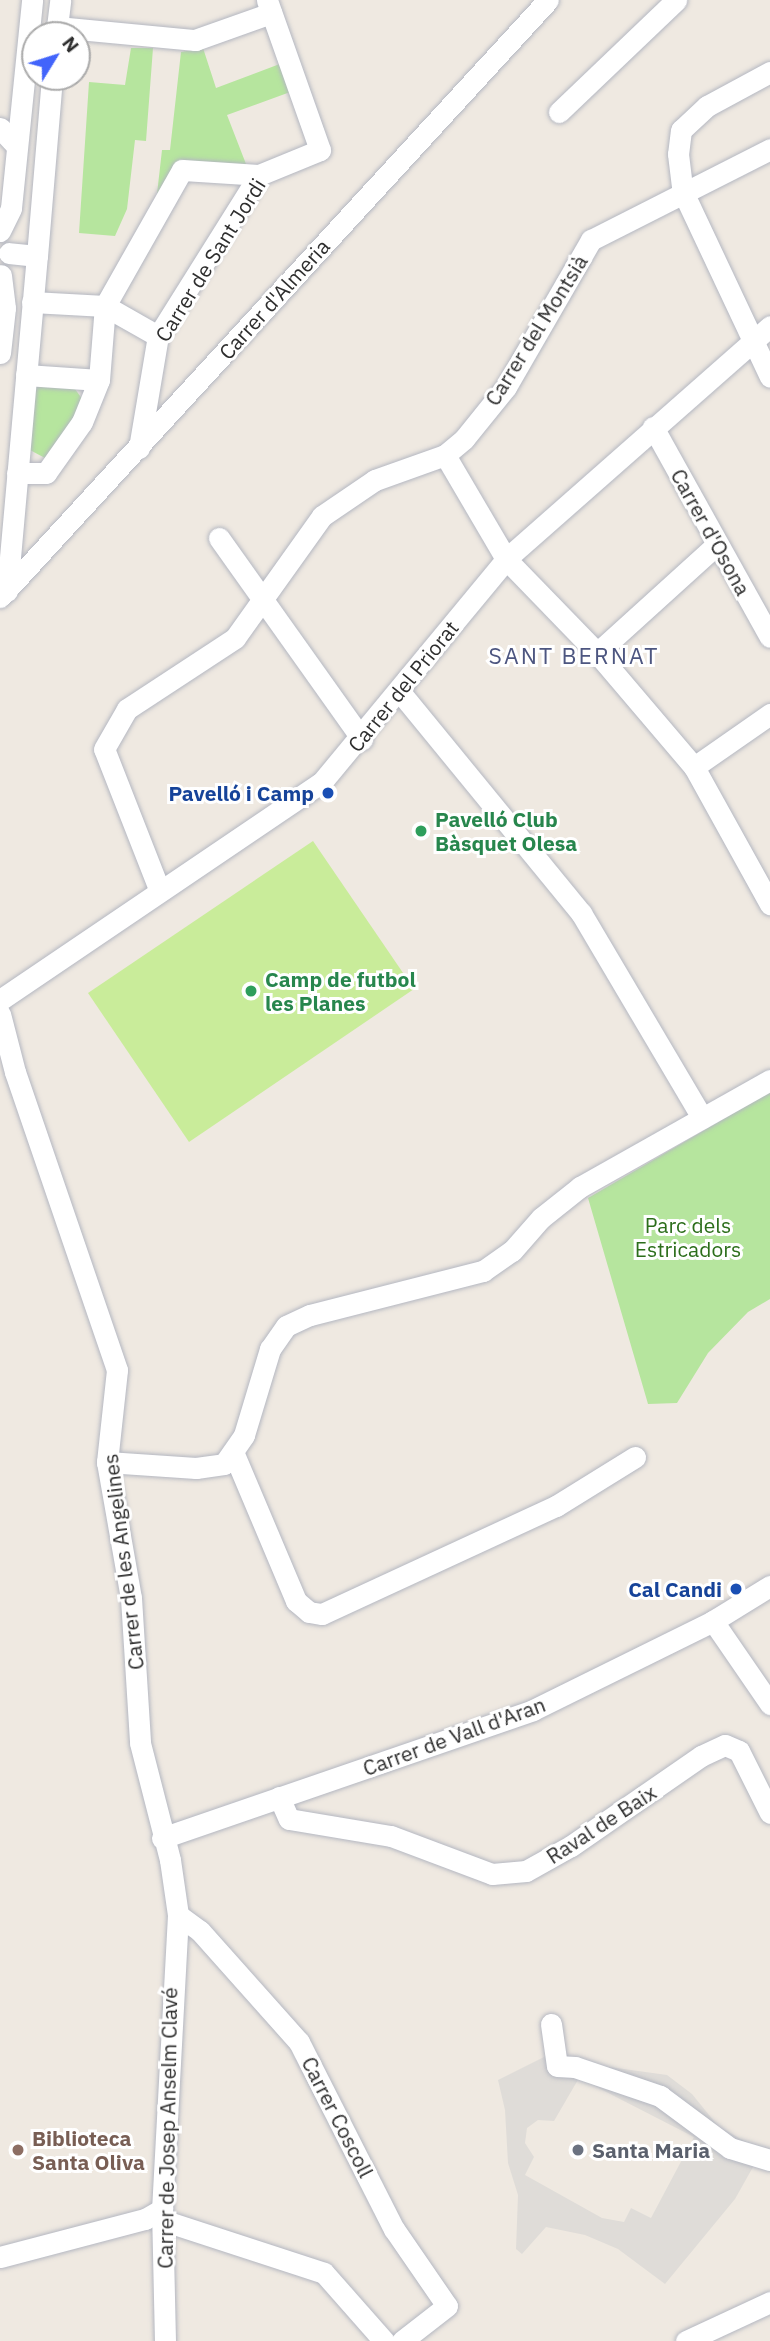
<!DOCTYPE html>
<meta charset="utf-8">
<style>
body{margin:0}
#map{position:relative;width:770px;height:2341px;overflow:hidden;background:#efe9e1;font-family:"IBM Plex Sans",sans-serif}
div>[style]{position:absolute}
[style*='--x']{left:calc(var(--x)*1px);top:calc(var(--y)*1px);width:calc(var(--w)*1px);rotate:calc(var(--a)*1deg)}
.green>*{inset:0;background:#b6e59e}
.pitch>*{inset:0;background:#c9ec9a}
.plaza>*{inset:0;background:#dfdcd8}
.roads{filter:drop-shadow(0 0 2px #b4b7c1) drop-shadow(0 0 2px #b4b7c1)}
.minor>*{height:21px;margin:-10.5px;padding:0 10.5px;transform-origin:10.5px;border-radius:10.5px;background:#fff}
.dots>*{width:19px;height:19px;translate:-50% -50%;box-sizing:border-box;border:4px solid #fff;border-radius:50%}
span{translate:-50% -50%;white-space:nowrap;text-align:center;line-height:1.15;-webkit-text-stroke:6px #fff;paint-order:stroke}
.street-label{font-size:21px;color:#2e2e2e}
.transit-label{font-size:21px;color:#164399;font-weight:700}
.right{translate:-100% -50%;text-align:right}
.leisure-label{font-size:21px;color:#27864d;font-weight:700}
.left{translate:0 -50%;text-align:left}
.park-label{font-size:21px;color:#2c6e1b}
.education-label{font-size:21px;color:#785e54;font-weight:700}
.worship-label{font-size:21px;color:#5b616d;font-weight:700}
.neighbourhood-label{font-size:23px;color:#4d5680;letter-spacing:2px}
.north{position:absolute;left:21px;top:21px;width:70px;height:70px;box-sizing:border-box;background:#fff;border:2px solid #ababab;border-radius:50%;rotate:52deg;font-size:19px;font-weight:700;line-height:28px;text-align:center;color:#2e2e2e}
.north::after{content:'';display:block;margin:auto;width:24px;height:32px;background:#4264fb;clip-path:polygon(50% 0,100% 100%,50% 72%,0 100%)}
</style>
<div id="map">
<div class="green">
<div style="clip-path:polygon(131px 48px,153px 48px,146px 141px,135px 140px,127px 209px,115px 236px,79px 233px,89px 82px,125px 85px)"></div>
<div style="clip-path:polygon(203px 48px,216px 88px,285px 62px,293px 91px,227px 115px,246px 164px,179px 167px,157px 194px,162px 150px,170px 150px,181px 52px)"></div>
<div style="clip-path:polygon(33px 382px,72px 385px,83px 400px,66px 434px,45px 458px,28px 449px)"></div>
<div style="clip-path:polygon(770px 1092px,770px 1299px,748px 1312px,708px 1353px,677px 1403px,648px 1404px,588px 1198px)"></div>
</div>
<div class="pitch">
<div style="clip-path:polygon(313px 841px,414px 989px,189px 1142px,88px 993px)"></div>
</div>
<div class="plaza">
<div style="clip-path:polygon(evenodd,552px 2053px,573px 2062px,667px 2075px,692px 2094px,718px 2126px,762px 2151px,735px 2199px,665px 2284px,618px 2249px,585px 2235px,546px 2227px,522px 2254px,516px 2249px,518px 2195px,508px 2163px,505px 2110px,498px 2080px,552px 2053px,579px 2078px,694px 2137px,651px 2218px,631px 2208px,624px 2222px,602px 2218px,525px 2175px,534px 2157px,525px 2143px,527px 2128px,538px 2120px,554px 2121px,579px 2078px)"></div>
</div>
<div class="roads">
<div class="minor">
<div style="--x:57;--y:27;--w:139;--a:5.4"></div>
<div style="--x:195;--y:40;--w:81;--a:-19.6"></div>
<div style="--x:56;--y:35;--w:35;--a:-83"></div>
<div style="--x:770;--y:72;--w:72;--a:151.6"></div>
<div style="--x:707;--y:106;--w:35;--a:137"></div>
<div style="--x:681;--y:130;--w:24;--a:97"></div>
<div style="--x:678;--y:154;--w:38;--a:83"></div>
<div style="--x:683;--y:192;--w:204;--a:64.8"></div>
<div style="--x:559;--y:112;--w:162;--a:-43.7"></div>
<div style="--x:0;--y:128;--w:25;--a:47"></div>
<div style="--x:0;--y:231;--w:25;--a:-64"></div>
<div style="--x:11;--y:208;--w:209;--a:-84.2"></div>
<div style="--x:37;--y:256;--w:180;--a:-85.2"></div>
<div style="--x:32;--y:302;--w:73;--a:3.1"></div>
<div style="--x:105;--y:306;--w:61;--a:29.5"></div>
<div style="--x:0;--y:353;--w:45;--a:-83.7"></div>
<div style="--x:5;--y:308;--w:33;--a:-97"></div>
<div style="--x:26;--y:375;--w:73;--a:3.9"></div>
<div style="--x:653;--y:427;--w:240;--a:60.9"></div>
<div style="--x:139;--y:448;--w:114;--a:-80.4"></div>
<div style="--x:158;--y:336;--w:190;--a:-57.9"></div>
<div style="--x:259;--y:175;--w:66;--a:-22.3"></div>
<div style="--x:320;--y:150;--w:159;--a:-109.5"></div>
<div style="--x:445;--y:455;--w:121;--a:59.6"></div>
<div style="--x:506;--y:559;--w:131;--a:45.9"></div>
<div style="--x:597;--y:653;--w:150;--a:49.6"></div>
<div style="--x:694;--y:767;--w:157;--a:61"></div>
<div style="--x:17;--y:473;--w:29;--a:0"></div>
<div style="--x:46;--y:473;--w:62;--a:-54.8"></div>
<div style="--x:82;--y:422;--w:45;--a:-68"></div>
<div style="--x:99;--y:380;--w:74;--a:-85.4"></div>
<div style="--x:105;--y:306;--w:156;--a:-60.5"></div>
<div style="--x:182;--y:170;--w:77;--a:3.7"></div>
<div style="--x:219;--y:538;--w:247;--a:54.6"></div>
<div style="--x:7;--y:591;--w:336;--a:-84.9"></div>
<div style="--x:37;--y:256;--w:28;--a:-174"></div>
<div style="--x:0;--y:597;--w:810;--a:-47.45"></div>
<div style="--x:597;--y:653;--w:162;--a:-42.2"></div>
<div style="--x:400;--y:692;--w:286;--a:50.7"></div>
<div style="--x:581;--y:913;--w:238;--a:59.4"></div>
<div style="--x:694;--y:767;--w:93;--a:-34.9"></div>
<div style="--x:159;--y:889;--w:150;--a:-111.4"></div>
<div style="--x:104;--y:749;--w:46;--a:-60.1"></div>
<div style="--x:127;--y:709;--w:129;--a:-33.3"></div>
<div style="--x:235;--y:638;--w:150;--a:-54.5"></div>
<div style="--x:322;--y:516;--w:64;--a:-34.2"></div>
<div style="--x:375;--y:480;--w:74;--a:-19.7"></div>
<div style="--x:445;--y:455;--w:25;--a:-40"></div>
<div style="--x:464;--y:439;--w:67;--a:-51.1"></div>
<div style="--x:506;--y:387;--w:170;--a:-60"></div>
<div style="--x:591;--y:240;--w:201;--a:-26.9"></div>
<div style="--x:0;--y:1000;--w:387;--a:-34.1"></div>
<div style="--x:321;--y:783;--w:291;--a:-50.4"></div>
<div style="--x:506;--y:559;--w:352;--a:-41.4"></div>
<div style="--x:0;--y:1014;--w:60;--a:75.5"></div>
<div style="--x:15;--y:1072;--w:315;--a:71.1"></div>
<div style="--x:117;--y:1370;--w:93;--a:96.2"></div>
<div style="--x:107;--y:1462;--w:138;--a:80"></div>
<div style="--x:131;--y:1598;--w:145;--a:86.4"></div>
<div style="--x:140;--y:1743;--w:121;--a:75.6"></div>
<div style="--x:170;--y:1860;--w:56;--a:81.7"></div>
<div style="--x:178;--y:1915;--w:294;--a:93.1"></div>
<div style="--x:162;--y:2209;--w:132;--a:88.7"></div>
<div style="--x:234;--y:1454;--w:160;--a:67.1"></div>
<div style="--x:296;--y:1601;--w:17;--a:40"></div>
<div style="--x:309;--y:1612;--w:13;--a:9"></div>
<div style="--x:322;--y:1614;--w:258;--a:-24.8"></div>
<div style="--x:556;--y:1506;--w:93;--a:-31.8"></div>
<div style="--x:107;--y:1462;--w:89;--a:3.9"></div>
<div style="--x:196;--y:1468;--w:28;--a:-8"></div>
<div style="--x:224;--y:1464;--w:35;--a:-55"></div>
<div style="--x:244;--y:1435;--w:90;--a:-73.2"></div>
<div style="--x:270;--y:1349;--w:28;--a:-55"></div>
<div style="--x:286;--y:1326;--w:26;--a:-25"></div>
<div style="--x:310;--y:1315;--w:179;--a:-14.3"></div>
<div style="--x:483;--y:1271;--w:35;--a:-35"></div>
<div style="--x:512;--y:1251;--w:44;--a:-48.7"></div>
<div style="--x:541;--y:1218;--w:50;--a:-38.5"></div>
<div style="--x:580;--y:1187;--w:218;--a:-29.4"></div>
<div style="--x:713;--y:1621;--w:101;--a:55.5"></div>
<div style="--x:279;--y:1797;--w:24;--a:66"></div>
<div style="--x:289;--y:1819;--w:103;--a:9.5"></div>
<div style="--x:391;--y:1836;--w:108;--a:20.6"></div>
<div style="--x:492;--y:1874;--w:34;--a:-5"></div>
<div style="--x:526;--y:1871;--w:51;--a:-29.1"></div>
<div style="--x:571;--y:1846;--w:158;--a:-34.7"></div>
<div style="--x:701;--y:1756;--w:26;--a:-25"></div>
<div style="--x:725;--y:1745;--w:15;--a:23"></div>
<div style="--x:739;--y:1751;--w:69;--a:63.4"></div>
<div style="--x:162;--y:1838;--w:392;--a:-19"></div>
<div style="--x:533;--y:1710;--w:201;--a:-26.3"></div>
<div style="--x:713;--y:1621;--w:67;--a:-31.6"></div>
<div style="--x:178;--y:1915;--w:27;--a:36"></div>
<div style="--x:200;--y:1931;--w:149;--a:48.3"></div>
<div style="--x:299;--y:2042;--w:210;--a:63.1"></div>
<div style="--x:394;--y:2229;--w:93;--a:55.5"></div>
<div style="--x:447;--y:2306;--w:57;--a:142.1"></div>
<div style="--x:551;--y:2024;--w:42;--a:81.9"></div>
<div style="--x:557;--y:2066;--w:18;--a:3"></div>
<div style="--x:575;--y:2067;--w:90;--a:18.8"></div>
<div style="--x:660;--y:2096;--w:87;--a:36.6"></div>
<div style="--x:730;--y:2148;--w:42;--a:16.7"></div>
<div style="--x:162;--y:2220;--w:170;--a:18.1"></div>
<div style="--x:324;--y:2273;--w:91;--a:48.6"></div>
<div style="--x:0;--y:2257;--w:150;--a:-14.7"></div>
<div style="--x:145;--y:2219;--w:20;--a:-30"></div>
<div style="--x:686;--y:2341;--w:93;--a:-24.9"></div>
</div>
</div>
<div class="dots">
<div style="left:328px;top:793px;background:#1a4fb4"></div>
<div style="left:421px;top:831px;background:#2e9e5b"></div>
<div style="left:251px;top:991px;background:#2e9e5b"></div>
<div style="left:736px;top:1589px;background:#1a4fb4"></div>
<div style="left:18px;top:2150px;background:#8d6e63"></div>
<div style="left:578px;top:2150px;background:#6b7280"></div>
</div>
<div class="street-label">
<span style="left:210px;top:260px;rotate:-58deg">Carrer de Sant Jordi</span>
<span style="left:274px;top:299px;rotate:-48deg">Carrer d'Almeria</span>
<span style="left:536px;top:330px;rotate:-58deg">Carrer del Montsià</span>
<span style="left:711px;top:532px;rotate:61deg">Carrer d'Osona</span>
<span style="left:403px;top:686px;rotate:-51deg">Carrer del Priorat</span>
<span style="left:123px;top:1562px;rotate:-97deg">Carrer de les Angelines</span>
<span style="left:454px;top:1736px;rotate:-20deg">Carrer de Vall d'Aran</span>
<span style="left:601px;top:1824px;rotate:-33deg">Raval de Baix</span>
<span style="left:338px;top:2117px;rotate:63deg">Carrer Coscoll</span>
<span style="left:167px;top:2128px;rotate:-89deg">Carrer de Josep Anselm Clavé</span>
</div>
<div class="transit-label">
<span class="right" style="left:314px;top:793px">Pavelló i Camp</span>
<span class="right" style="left:722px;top:1589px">Cal Candi</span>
</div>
<div class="leisure-label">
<span class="left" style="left:435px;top:831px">Pavelló Club<br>Bàsquet Olesa</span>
<span class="left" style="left:265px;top:991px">Camp de futbol<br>les Planes</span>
</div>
<div class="park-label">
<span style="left:688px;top:1237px">Parc dels<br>Estricadors</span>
</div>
<div class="education-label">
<span class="left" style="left:32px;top:2150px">Biblioteca<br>Santa Oliva</span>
</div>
<div class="worship-label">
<span class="left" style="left:592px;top:2150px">Santa Maria</span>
</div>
<div class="neighbourhood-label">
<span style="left:574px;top:655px">SANT BERNAT</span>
</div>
<div class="north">N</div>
</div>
